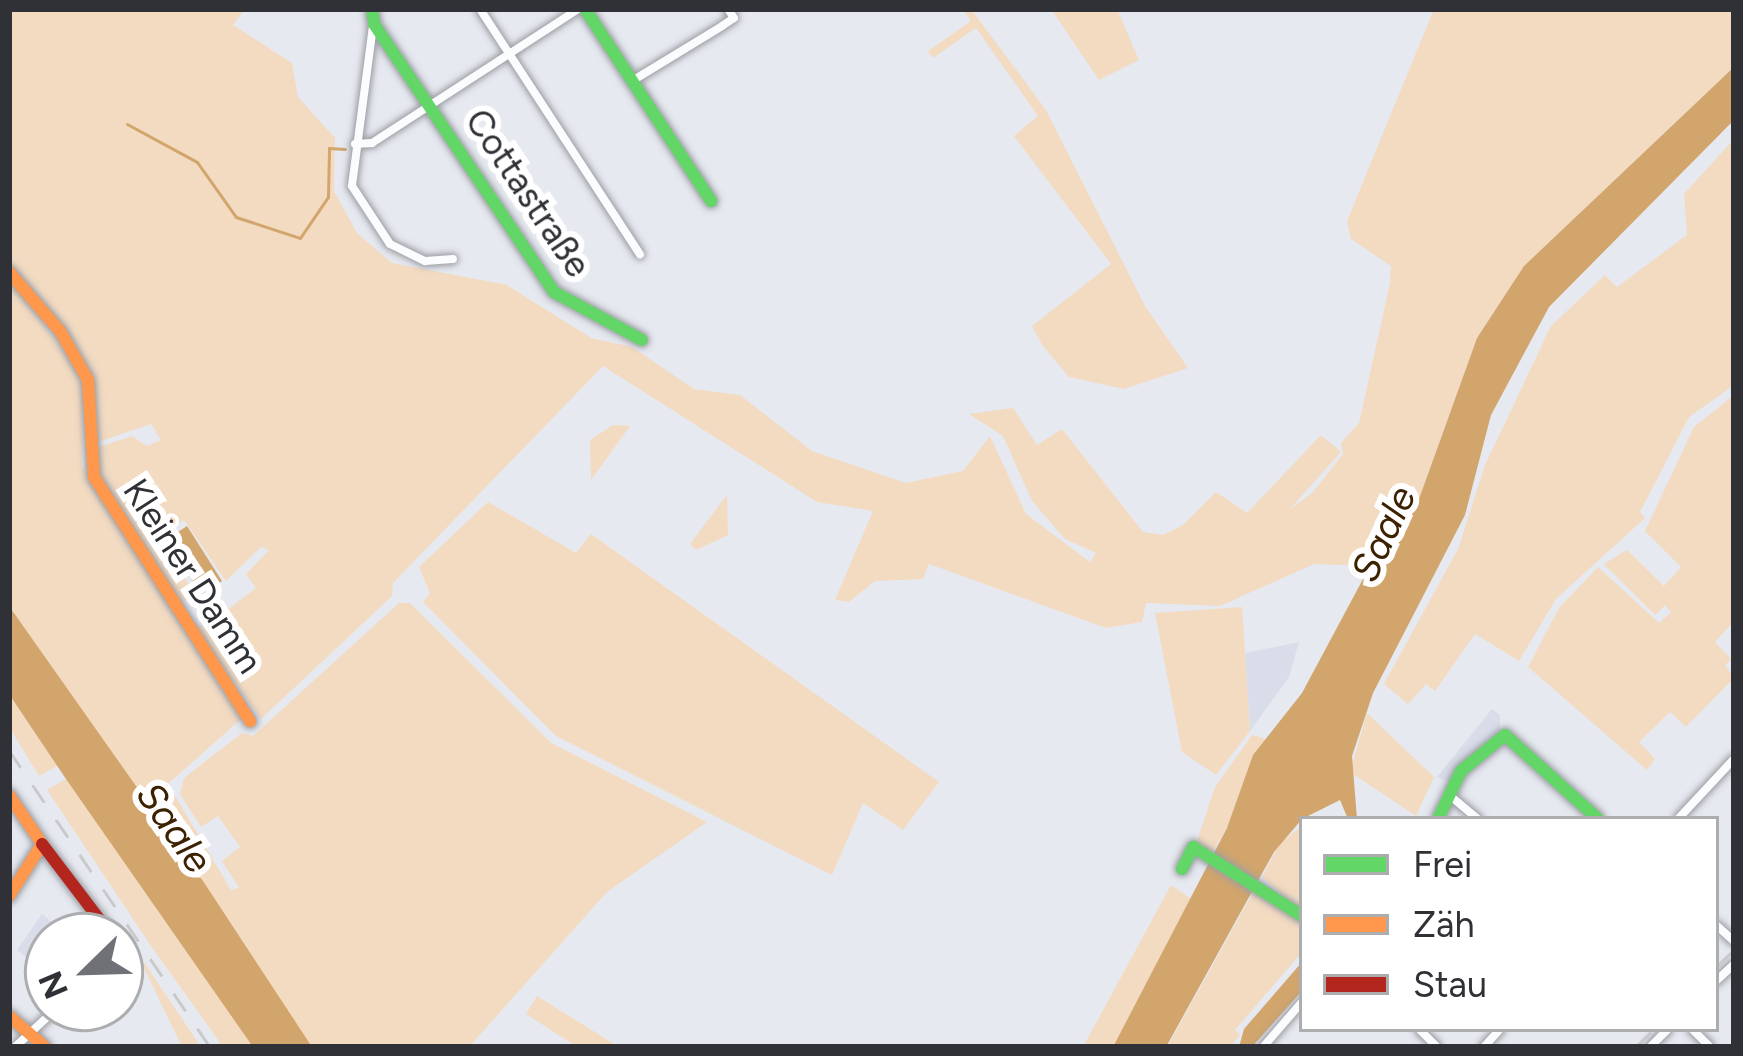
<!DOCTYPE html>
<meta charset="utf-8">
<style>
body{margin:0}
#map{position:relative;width:1743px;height:1056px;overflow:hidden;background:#e6e9f0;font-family:Figtree,sans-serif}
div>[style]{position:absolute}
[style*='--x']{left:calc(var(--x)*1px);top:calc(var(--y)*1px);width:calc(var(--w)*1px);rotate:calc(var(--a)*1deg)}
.built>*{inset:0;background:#d9ddea}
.green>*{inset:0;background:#f3dbc2}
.water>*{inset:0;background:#d1a56c}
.stream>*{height:3px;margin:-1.5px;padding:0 1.5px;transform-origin:1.5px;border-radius:1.5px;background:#d1a56c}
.roads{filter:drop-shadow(0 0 3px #9c9ea3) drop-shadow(0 0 3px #9c9ea3)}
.street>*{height:8px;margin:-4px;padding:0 4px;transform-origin:4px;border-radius:4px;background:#fbfcfd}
.fast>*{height:12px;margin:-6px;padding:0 6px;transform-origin:6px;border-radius:6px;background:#63d668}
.slow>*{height:12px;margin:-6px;padding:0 6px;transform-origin:6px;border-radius:6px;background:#ff974d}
.jam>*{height:12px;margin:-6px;padding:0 6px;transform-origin:6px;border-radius:6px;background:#b3261e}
.rail>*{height:3px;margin-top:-1.5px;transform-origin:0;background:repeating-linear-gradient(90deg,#c7c9cb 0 21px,transparent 0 42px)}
span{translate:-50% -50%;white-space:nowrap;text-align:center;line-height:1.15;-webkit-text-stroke:12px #fff;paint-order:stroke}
.street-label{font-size:36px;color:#2f3136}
.water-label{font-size:39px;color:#3c2200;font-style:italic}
.frame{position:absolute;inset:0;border:12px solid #2f3136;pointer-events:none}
.legend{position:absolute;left:1299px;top:816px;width:420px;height:216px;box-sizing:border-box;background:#fff;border:3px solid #acadaf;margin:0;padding:15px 21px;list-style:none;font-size:36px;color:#2f3136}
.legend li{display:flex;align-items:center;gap:24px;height:60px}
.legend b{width:60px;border:3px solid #acadaf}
.north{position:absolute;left:24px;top:912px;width:120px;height:120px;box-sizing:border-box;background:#fff;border:3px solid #acadaf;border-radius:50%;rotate:247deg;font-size:33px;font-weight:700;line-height:48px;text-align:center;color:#2f3136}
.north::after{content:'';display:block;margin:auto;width:42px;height:54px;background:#6f7177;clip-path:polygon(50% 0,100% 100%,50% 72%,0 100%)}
</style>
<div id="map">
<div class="built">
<div style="clip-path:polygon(1299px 642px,1289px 677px,1250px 731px,1245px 653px)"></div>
<div style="clip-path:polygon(1492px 709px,1500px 715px,1500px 733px,1451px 783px,1437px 777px)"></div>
<div style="clip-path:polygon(42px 914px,68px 936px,48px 936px,48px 957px,35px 964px,17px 950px)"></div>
</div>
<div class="green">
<div style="clip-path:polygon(9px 9px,245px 9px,233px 25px,292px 63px,298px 97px,335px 138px,334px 191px,357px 233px,392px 263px,507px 285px,591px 338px,632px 347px,694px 389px,740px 395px,812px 451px,906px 483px,963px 471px,990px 436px,1026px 514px,1090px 562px,1096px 553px,1065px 539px,1032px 501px,1003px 436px,969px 414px,1013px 408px,1037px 445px,1062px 429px,1143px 532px,1163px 535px,1183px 525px,1216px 492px,1247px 513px,1321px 435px,1341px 452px,1290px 509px,1312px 493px,1343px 454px,1341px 443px,1359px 423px,1390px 283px,1391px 266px,1351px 239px,1347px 221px,1434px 9px,1734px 9px,1734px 67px,1524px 266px,1477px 338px,1419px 499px,1370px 566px,1314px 564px,1220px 606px,1146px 603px,1142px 622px,1106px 628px,929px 564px,923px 579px,875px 581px,849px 602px,835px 600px,873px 511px,817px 502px,603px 366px,393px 583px,392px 596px,261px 719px,193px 625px,206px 626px,256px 588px,246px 574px,269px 550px,261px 547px,226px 581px,184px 520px,158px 535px,195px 594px,179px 605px,97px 472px,96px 448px,132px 436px,147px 446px,161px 440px,151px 424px,95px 443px,93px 378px,64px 328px,9px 266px)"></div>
<div style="clip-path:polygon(963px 9px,971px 9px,1046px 110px,1145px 306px,1188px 368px,1124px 389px,1069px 377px,1043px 346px,1032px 326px,1111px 264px,1014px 136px,1038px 116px,976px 28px,933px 58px,928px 51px,971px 21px)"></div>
<div style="clip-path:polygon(1051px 9px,1117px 9px,1139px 60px,1099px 80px)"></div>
<div style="clip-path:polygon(1734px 139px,1734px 385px,1689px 417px,1640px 512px,1645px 518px,1556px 599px,1519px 661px,1475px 634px,1435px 691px,1426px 684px,1408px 704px,1384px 684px,1458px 549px,1485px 465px,1551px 326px,1605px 275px,1617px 287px,1687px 235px,1684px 194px)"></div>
<div style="clip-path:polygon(9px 276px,83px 380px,82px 466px,241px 719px,168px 784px,231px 890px,239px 888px,222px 861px,240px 847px,218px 816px,201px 827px,180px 794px,184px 778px,242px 733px,253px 736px,399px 603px,410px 603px,551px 743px,707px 822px,607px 892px,469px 1047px,312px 1047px,9px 606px)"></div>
<div style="clip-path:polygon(1734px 395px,1734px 621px,1715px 642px,1731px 659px,1725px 665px,1734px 678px,1686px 727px,1670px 712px,1639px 742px,1655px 759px,1647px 770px,1528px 667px,1559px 608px,1598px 567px,1659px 623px,1671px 612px,1665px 605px,1655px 615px,1604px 564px,1627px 550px,1664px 586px,1681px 567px,1645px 531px,1694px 427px)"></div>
<div style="clip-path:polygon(630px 426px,591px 480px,590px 440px,613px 425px)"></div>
<div style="clip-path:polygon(727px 495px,728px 535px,696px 550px,690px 544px)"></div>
<div style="clip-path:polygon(488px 502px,576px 553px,591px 534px,939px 782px,903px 830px,863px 803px,832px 875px,556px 736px,423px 602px,430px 593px,419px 567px)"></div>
<div style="clip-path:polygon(1242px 607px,1250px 731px,1216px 775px,1182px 752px,1155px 613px)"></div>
<div style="clip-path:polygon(9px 694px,59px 765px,39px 776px,9px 727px)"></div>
<div style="clip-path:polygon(1367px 713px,1434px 777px,1416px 816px,1350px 772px)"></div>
<div style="clip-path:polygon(1252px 735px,1266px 739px,1227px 828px,1212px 853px,1195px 847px,1215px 787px)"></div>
<div style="clip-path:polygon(66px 779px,165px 915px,253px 1047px,223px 1047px,151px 946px,47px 790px)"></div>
<div style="clip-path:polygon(1302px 826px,1302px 912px,1262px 877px,1280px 843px)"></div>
<div style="clip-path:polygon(1171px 885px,1191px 899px,1113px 1047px,1083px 1047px)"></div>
<div style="clip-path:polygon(1256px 887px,1302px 920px,1302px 952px,1235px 1030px,1240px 1035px,1230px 1047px,1167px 1047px)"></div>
<div style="clip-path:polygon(135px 949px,201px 1047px,182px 1047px)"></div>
<div style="clip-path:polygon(537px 996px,619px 1047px,577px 1047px,526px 1014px)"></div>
</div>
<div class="water">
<div style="clip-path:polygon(1734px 67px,1734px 120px,1549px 307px,1491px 415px,1465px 515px,1373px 693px,1352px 756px,1357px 819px,1348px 819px,1340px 800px,1302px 819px,1274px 852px,1166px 1047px,1113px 1047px,1227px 828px,1253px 755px,1302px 693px,1370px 566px,1419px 499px,1477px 338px,1524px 266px)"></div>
<div style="clip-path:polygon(187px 526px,222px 581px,201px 594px,166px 540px)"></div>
<div style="clip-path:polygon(9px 606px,203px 881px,312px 1047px,253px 1047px,66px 779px,9px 694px)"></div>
<div style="clip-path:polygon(1302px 962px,1302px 991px,1252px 1047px,1239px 1047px,1244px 1029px)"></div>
</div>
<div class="stream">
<div style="--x:127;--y:124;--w:80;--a:28.5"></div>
<div style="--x:197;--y:162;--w:67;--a:54.7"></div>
<div style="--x:236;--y:217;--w:67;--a:18.2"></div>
<div style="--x:300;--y:238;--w:50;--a:-55.7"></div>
<div style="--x:328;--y:197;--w:49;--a:-88.8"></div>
<div style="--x:329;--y:148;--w:16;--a:4"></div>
</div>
<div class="roads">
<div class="street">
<div style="--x:480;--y:9;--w:293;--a:56.9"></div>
<div style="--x:373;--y:26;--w:161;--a:97.5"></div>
<div style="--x:352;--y:186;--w:69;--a:56.8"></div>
<div style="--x:390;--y:244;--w:39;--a:26"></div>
<div style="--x:425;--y:261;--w:28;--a:-4"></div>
<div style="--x:632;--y:81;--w:105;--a:-31.4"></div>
<div style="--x:722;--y:26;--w:14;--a:-34"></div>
<div style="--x:734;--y:18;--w:11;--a:-124"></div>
<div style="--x:355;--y:144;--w:17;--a:-3"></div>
<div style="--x:372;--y:143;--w:246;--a:-33"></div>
<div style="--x:1448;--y:794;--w:39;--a:40"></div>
<div style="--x:1678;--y:819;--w:82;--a:-47"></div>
<div style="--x:1716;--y:925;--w:24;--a:42"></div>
<div style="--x:1716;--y:981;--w:25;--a:-43"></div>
<div style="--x:1419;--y:1029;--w:25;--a:45"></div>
<div style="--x:1692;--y:1029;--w:25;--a:45"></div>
<div style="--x:15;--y:1047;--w:57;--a:-42.9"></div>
<div style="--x:1263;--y:1047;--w:60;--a:-49.1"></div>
<div style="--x:1484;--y:1047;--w:24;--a:-48"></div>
<div style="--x:1650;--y:1047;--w:25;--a:-45"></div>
</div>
<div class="fast">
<div style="--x:372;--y:9;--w:15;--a:82"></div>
<div style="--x:374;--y:24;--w:323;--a:56.1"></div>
<div style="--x:554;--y:292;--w:100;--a:28.6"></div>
<div style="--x:585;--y:9;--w:230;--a:56.7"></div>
<div style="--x:1438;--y:819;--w:53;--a:-64.4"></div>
<div style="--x:1461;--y:771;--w:57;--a:-39.3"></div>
<div style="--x:1505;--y:735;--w:125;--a:42.1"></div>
<div style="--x:1182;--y:869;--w:25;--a:-63"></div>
<div style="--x:1193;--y:847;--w:129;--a:32.3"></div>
</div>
<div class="slow">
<div style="--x:9;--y:272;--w:78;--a:49.2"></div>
<div style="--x:60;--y:331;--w:56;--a:60.3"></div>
<div style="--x:88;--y:380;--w:97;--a:86.5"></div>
<div style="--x:94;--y:477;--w:290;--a:57.4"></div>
<div style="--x:9;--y:795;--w:59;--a:56"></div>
<div style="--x:42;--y:844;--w:62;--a:122.4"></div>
<div style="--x:9;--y:1016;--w:48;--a:40.7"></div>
</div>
<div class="jam">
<div style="--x:42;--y:844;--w:116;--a:52.7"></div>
</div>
</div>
<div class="rail">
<div style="--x:9;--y:750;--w:359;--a:55.9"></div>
<div style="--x:1716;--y:967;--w:25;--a:-43"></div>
<div style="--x:1636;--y:1047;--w:25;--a:-45"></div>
</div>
<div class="street-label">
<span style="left:528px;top:193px;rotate:56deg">Cottastraße</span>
<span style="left:193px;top:576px;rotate:57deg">Kleiner Damm</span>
</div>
<div class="water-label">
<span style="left:1384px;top:534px;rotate:-65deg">Saale</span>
<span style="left:174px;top:828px;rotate:55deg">Saale</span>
</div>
<div class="frame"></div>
<ul class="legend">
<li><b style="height:15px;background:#63d668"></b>Frei</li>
<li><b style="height:15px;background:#ff974d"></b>Zäh</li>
<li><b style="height:15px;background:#b3261e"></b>Stau</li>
</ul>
<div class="north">N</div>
</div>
